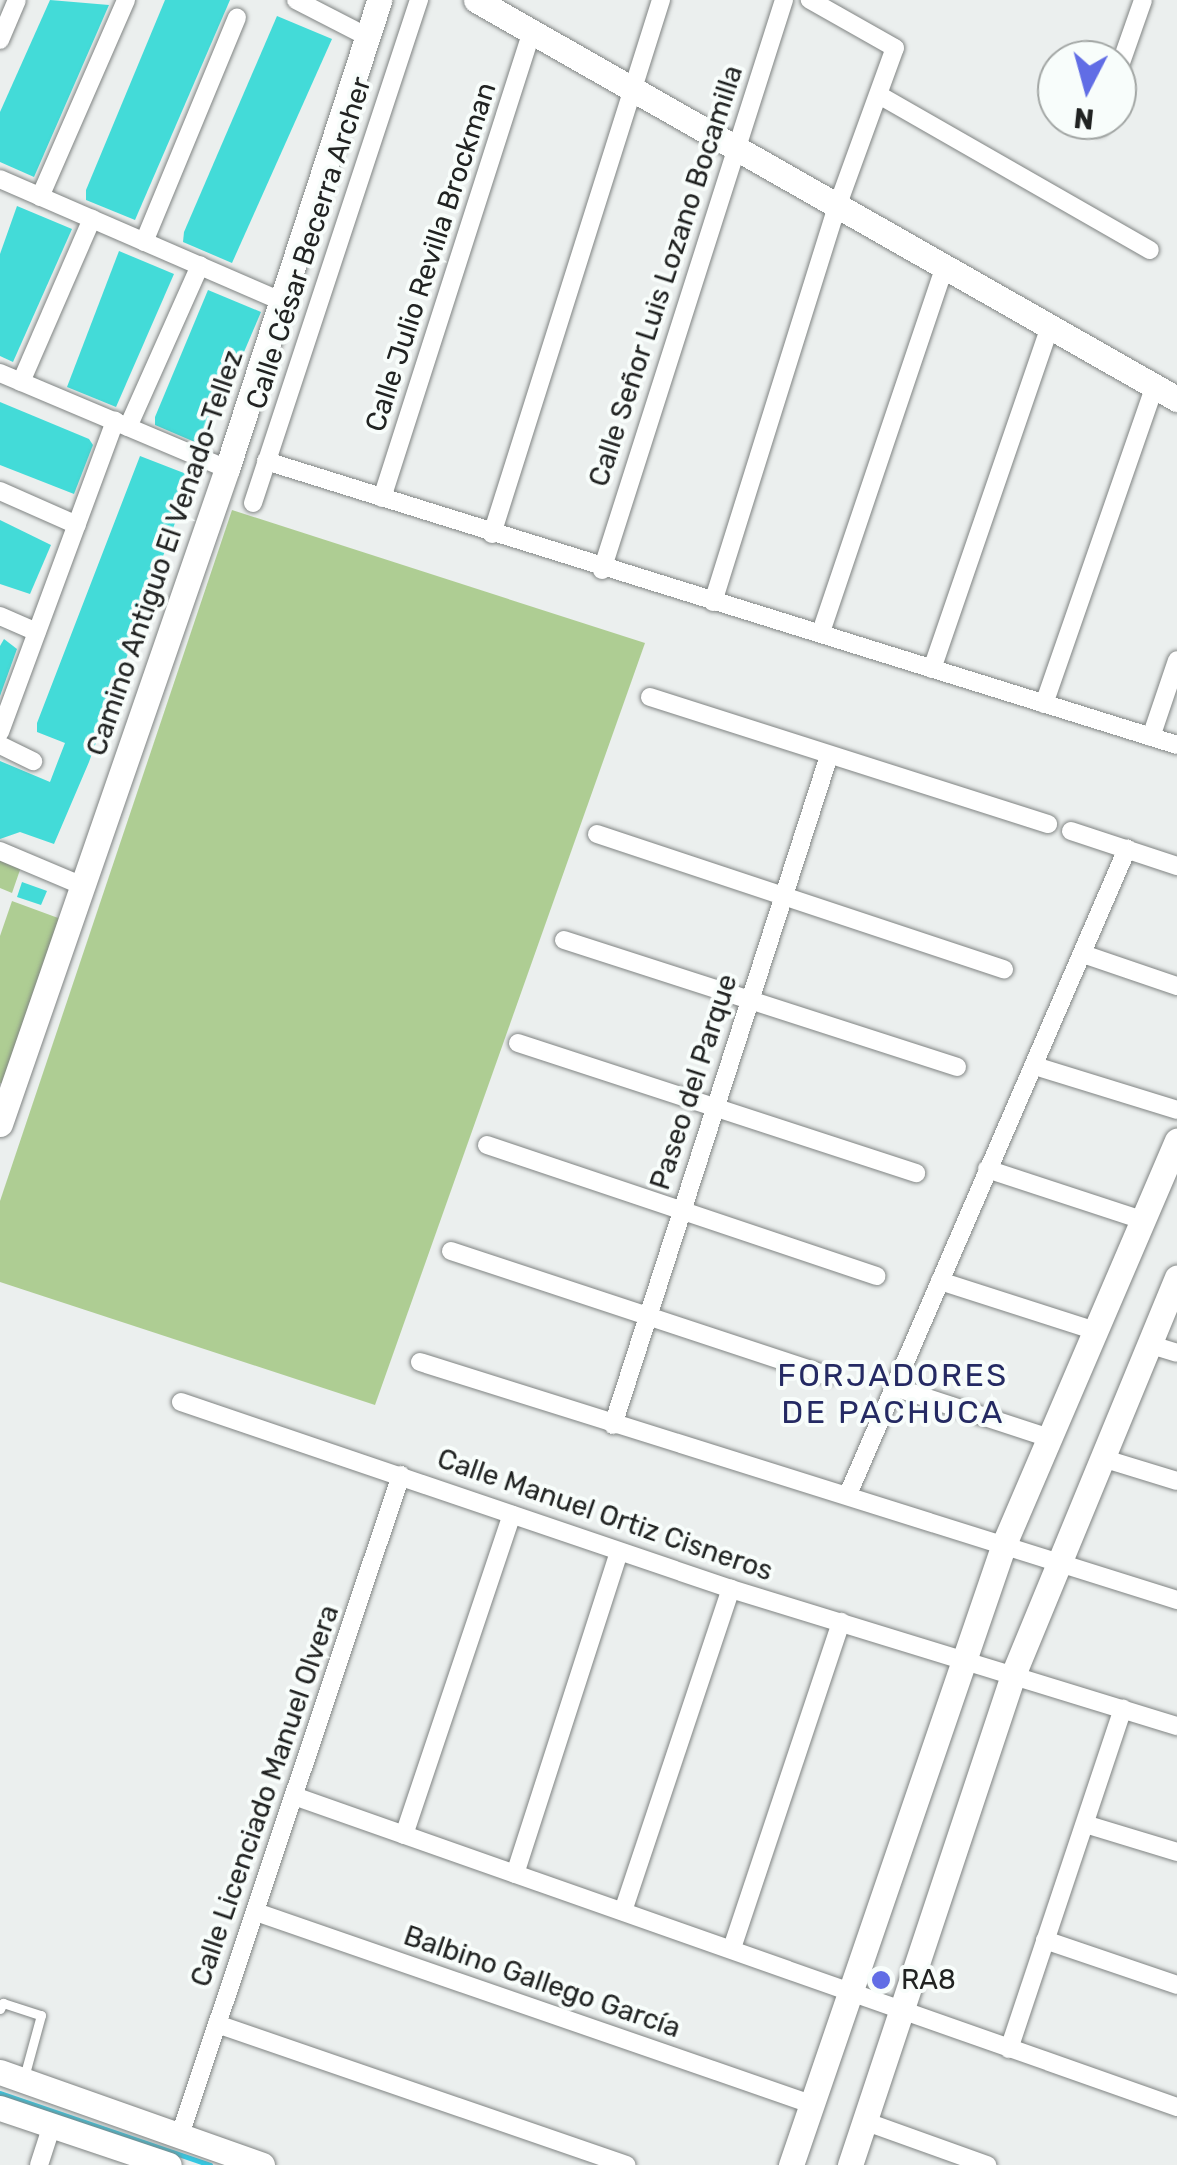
<!DOCTYPE html>
<meta charset="utf-8">
<style>
body{margin:0}
#map{position:relative;width:1177px;height:2165px;overflow:hidden;background:#ebefee;font-family:Rubik,sans-serif}
div>[style]{position:absolute}
[style*='--x']{left:calc(var(--x)*1px);top:calc(var(--y)*1px);width:calc(var(--w)*1px);rotate:calc(var(--a)*1deg)}
.green>*{inset:0;background:#aecd93}
.stream>*{height:5px;margin:-2.5px;padding:0 2.5px;transform-origin:2.5px;border-radius:2.5px;background:#33c8e3}
.building>*{inset:0;background:#43dbd8}
.roads{filter:drop-shadow(0 0 2px #808483) drop-shadow(0 0 2px #808483)}
.lane>*{height:9px;margin:-4.5px;padding:0 4.5px;transform-origin:4.5px;border-radius:4.5px;background:#fff}
.street>*{height:18px;margin:-9px;padding:0 9px;transform-origin:9px;border-radius:9px;background:#fff}
.secondary>*{height:25px;margin:-12.5px;padding:0 12.5px;transform-origin:12.5px;border-radius:12.5px;background:#fff}
.dots>*{width:28px;height:28px;translate:-50% -50%;box-sizing:border-box;border:5px solid #f8fdfb;border-radius:50%}
span{translate:-50% -50%;white-space:nowrap;text-align:center;line-height:1.15;-webkit-text-stroke:8px #f8fdfb;paint-order:stroke}
.street-label{font-size:28px;color:#212322}
.poi-label{font-size:28px;color:#212322}
.left{translate:0 -50%;text-align:left}
.quarter-label{font-size:32px;color:#252a63;letter-spacing:2.5px}
.north{position:absolute;left:1037px;top:40px;width:100px;height:100px;box-sizing:border-box;background:#f8fdfb;border:2px solid #a2a6a4;border-radius:50%;rotate:186deg;font-size:28px;font-weight:700;line-height:40px;text-align:center;color:#212322}
.north::after{content:'';display:block;margin:auto;width:35px;height:45px;background:#616de5;clip-path:polygon(50% 0,100% 100%,50% 72%,0 100%)}
</style>
<div id="map">
<div class="green">
<div style="clip-path:polygon(232px 510px,645px 643px,375px 1405px,0 1282px,0 1201px)"></div>
<div style="clip-path:polygon(0 859px,21px 867px,12px 893px,0 888px)"></div>
<div style="clip-path:polygon(12px 901px,69px 922px,8px 1086px,0 1083px,0 936px)"></div>
</div>
<div class="stream">
<div style="--x:0;--y:2093;--w:222;--a:18.9"></div>
</div>
<div class="building">
<div style="clip-path:polygon(50px 0,109px 5px,34px 177px,0 162px,0 112px)"></div>
<div style="clip-path:polygon(165px 0,230px 0,135px 220px,86px 200px,86px 190px)"></div>
<div style="clip-path:polygon(277px 16px,332px 39px,232px 263px,183px 242px,184px 232px)"></div>
<div style="clip-path:polygon(17px 206px,72px 229px,13px 362px,0 356px,0 254px)"></div>
<div style="clip-path:polygon(119px 251px,174px 274px,116px 407px,67px 387px)"></div>
<div style="clip-path:polygon(208px 290px,261px 312px,204px 446px,155px 425px,155px 417px)"></div>
<div style="clip-path:polygon(0 402px,89px 439px,93px 445px,74px 494px,0 465px)"></div>
<div style="clip-path:polygon(140px 456px,189px 475px,189px 484px,89px 762px,54px 844px,20px 832px,0 839px,0 761px,50px 782px,58px 761px,65px 743px,37px 732px,37px 723px)"></div>
<div style="clip-path:polygon(0 520px,51px 545px,30px 594px,0 584px)"></div>
<div style="clip-path:polygon(4px 639px,17px 649px,0 696px,0 646px)"></div>
<div style="clip-path:polygon(22px 882px,47px 891px,41px 905px,17px 897px)"></div>
</div>
<div class="roads">
<div class="lane">
<div style="--x:0;--y:2009;--w:7;--a:-63"></div>
<div style="--x:3;--y:2003;--w:40;--a:18"></div>
<div style="--x:41;--y:2015;--w:64;--a:105.3"></div>
</div>
<div class="street">
<div style="--x:296;--y:0;--w:81;--a:27.2"></div>
<div style="--x:0;--y:40;--w:43;--a:-67"></div>
<div style="--x:1117;--y:74;--w:78;--a:-70.6"></div>
<div style="--x:879;--y:95;--w:312;--a:29.8"></div>
<div style="--x:1099;--y:127;--w:7;--a:-74"></div>
<div style="--x:0;--y:179;--w:306;--a:23.5"></div>
<div style="--x:40;--y:197;--w:215;--a:-66.4"></div>
<div style="--x:144;--y:242;--w:243;--a:-67.5"></div>
<div style="--x:0;--y:373;--w:246;--a:22.9"></div>
<div style="--x:21;--y:382;--w:178;--a:-66.5"></div>
<div style="--x:128;--y:427;--w:177;--a:-66"></div>
<div style="--x:266;--y:461;--w:954;--a:17.31"></div>
<div style="--x:0;--y:491;--w:84;--a:23.8"></div>
<div style="--x:382;--y:498;--w:490;--a:-72.2"></div>
<div style="--x:253;--y:503;--w:530;--a:-71.74"></div>
<div style="--x:492;--y:534;--w:560;--a:-72.44"></div>
<div style="--x:602;--y:570;--w:598;--a:-72.29"></div>
<div style="--x:713;--y:602;--w:414;--a:-72.6"></div>
<div style="--x:837;--y:207;--w:169;--a:-70"></div>
<div style="--x:895;--y:48;--w:98;--a:-150.5"></div>
<div style="--x:0;--y:616;--w:40;--a:23.4"></div>
<div style="--x:821;--y:632;--w:386;--a:-71.3"></div>
<div style="--x:932;--y:669;--w:363;--a:-71"></div>
<div style="--x:650;--y:697;--w:418;--a:17.7"></div>
<div style="--x:1044;--y:704;--w:337;--a:-70.8"></div>
<div style="--x:0;--y:732;--w:332;--a:-69.7"></div>
<div style="--x:1151;--y:737;--w:81;--a:-71.3"></div>
<div style="--x:0;--y:745;--w:37;--a:26"></div>
<div style="--x:1071;--y:831;--w:112;--a:18.3"></div>
<div style="--x:597;--y:834;--w:429;--a:18.4"></div>
<div style="--x:0;--y:851;--w:90;--a:22.9"></div>
<div style="--x:564;--y:940;--w:413;--a:17.9"></div>
<div style="--x:1083;--y:954;--w:99;--a:18.8"></div>
<div style="--x:518;--y:1043;--w:419;--a:18.1"></div>
<div style="--x:1035;--y:1066;--w:149;--a:17.2"></div>
<div style="--x:487;--y:1145;--w:411;--a:18.6"></div>
<div style="--x:987;--y:1169;--w:163;--a:18.2"></div>
<div style="--x:451;--y:1251;--w:397;--a:18.3"></div>
<div style="--x:940;--y:1281;--w:161;--a:17.8"></div>
<div style="--x:1148;--y:1344;--w:30;--a:17"></div>
<div style="--x:420;--y:1362;--w:794;--a:17.45"></div>
<div style="--x:894;--y:1387;--w:163;--a:18.2"></div>
<div style="--x:181;--y:1402;--w:581;--a:18.78"></div>
<div style="--x:731;--y:1589;--w:467;--a:17.1"></div>
<div style="--x:613;--y:1425;--w:703;--a:-72.11"></div>
<div style="--x:1102;--y:1458;--w:78;--a:17"></div>
<div style="--x:849;--y:1492;--w:701;--a:-66.62"></div>
<div style="--x:294;--y:1796;--w:936;--a:19.4"></div>
<div style="--x:1085;--y:1824;--w:96;--a:16.9"></div>
<div style="--x:404;--y:1835;--w:338;--a:-71.4"></div>
<div style="--x:515;--y:1874;--w:338;--a:-72.1"></div>
<div style="--x:623;--y:1911;--w:340;--a:-71.5"></div>
<div style="--x:256;--y:1912;--w:587;--a:19.08"></div>
<div style="--x:1045;--y:1940;--w:139;--a:18.8"></div>
<div style="--x:732;--y:1948;--w:344;--a:-71.5"></div>
<div style="--x:217;--y:2024;--w:433;--a:19"></div>
<div style="--x:1009;--y:2049;--w:359;--a:-71.5"></div>
<div style="--x:864;--y:2121;--w:131;--a:19.7"></div>
<div style="--x:180;--y:2135;--w:696;--a:-71.49"></div>
<div style="--x:39;--y:2165;--w:42;--a:-72"></div>
</div>
<div class="secondary">
<div style="--x:476;--y:0;--w:807;--a:29.65"></div>
<div style="--x:0;--y:1124;--w:693;--a:-70.89"></div>
<div style="--x:227;--y:469;--w:493;--a:-72"></div>
<div style="--x:0;--y:2072;--w:278;--a:19.5"></div>
<div style="--x:0;--y:2108;--w:178;--a:18.6"></div>
<div style="--x:791;--y:2165;--w:657;--a:-71.07"></div>
<div style="--x:1004;--y:1544;--w:439;--a:-66.8"></div>
<div style="--x:850;--y:2165;--w:516;--a:-71.6"></div>
<div style="--x:1013;--y:1675;--w:430;--a:-67.6"></div>
</div>
</div>
<div class="dots">
<div style="left:881px;top:1980px;background:#616de5"></div>
</div>
<div class="street-label">
<span style="left:309px;top:243px;rotate:-72deg">Calle César Becerra Archer</span>
<span style="left:431px;top:257px;rotate:-72deg">Calle Julio Revilla Brockman</span>
<span style="left:666px;top:276px;rotate:-72deg">Calle Señor Luis Lozano Bocamilla</span>
<span style="left:165px;top:553px;rotate:-71deg">Camino Antiguo El Venado-Tellez</span>
<span style="left:694px;top:1082px;rotate:-72deg">Paseo del Parque</span>
<span style="left:605px;top:1515px;rotate:19deg">Calle Manuel Ortiz Cisneros</span>
<span style="left:265px;top:1796px;rotate:-71deg">Calle Licenciado Manuel Olvera</span>
<span style="left:542px;top:1982px;rotate:19deg">Balbino Gallego García</span>
</div>
<div class="poi-label">
<span class="left" style="left:901px;top:1980px">RA8</span>
</div>
<div class="quarter-label">
<span style="left:893px;top:1394px">FORJADORES<br>DE PACHUCA</span>
</div>
<div class="north">N</div>
</div>
